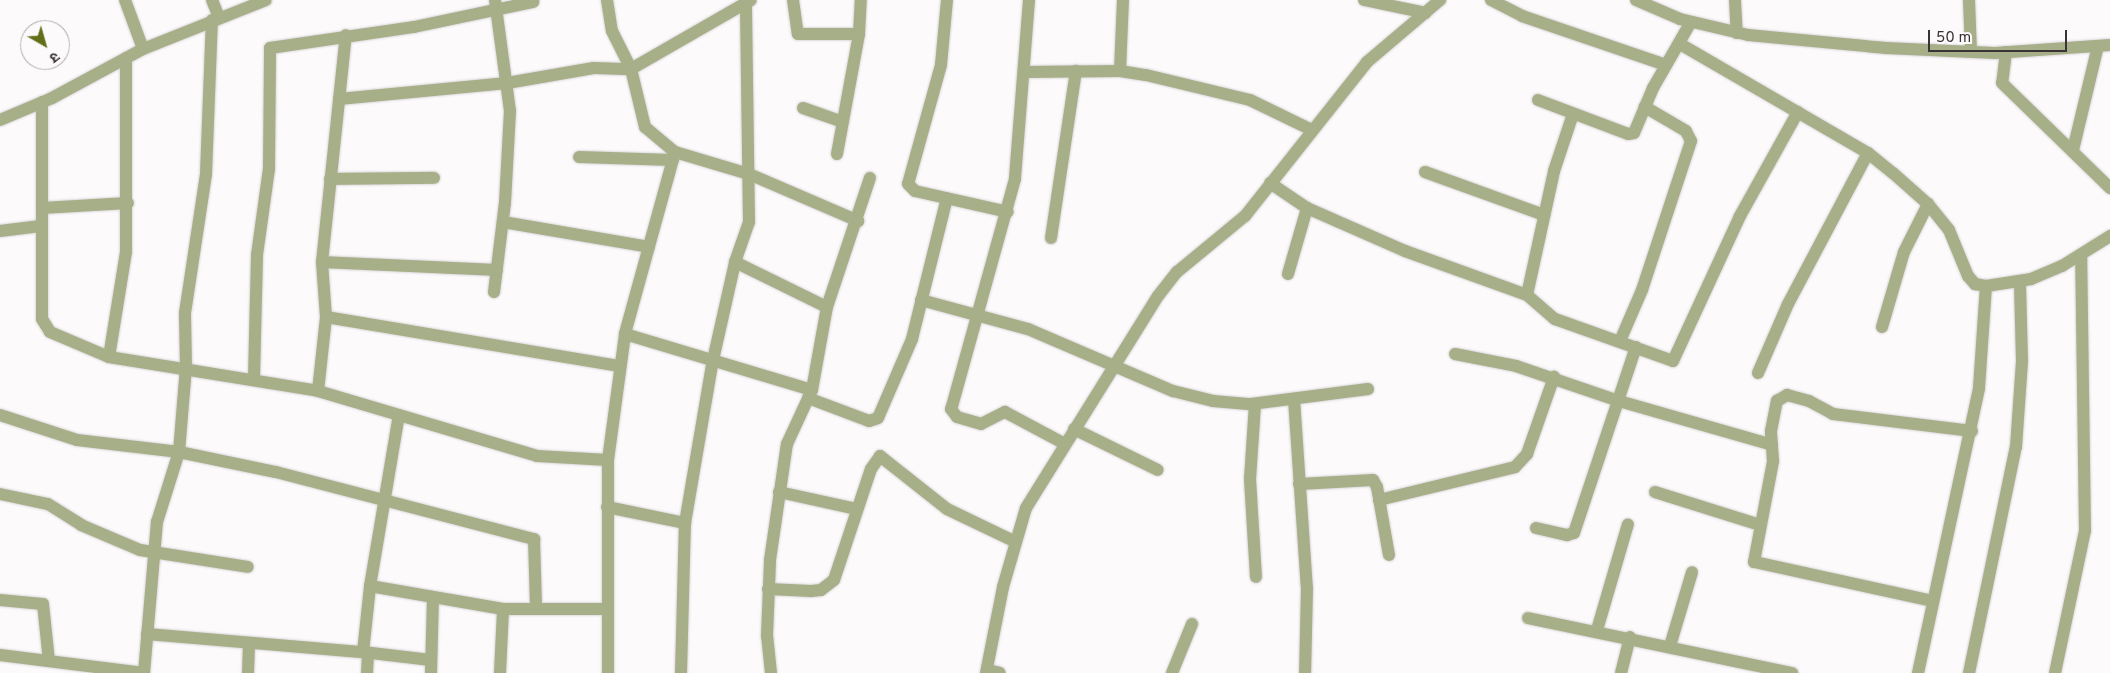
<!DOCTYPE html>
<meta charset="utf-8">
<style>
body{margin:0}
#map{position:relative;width:2110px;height:673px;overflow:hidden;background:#fdfafc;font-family:Overpass,"Noto Sans Devanagari",sans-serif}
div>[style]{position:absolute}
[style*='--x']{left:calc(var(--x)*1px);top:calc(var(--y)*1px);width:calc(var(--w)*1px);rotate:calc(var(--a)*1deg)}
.roads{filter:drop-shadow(0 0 1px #dad6d8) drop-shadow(0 0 1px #dad6d8)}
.minor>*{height:12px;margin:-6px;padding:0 6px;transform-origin:6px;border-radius:6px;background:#a7af89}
.tertiary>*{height:12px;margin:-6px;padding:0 6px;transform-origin:6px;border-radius:6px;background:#a7af89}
span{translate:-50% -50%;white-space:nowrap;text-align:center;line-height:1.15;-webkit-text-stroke:4.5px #fdfafc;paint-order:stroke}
.north{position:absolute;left:20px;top:20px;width:50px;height:50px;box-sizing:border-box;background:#fdfafc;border:1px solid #afaaad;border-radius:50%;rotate:142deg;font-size:14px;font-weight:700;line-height:20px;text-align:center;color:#393336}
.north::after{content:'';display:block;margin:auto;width:18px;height:22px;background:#626f19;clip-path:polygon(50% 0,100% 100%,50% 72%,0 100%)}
.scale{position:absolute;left:1928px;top:30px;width:139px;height:22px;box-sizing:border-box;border:2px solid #393336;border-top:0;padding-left:6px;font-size:15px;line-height:18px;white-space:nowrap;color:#393336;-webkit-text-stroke:4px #fdfafc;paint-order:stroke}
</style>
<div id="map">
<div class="roads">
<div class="minor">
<div style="--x:125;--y:0;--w:52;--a:69.8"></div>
<div style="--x:212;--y:0;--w:18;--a:68"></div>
<div style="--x:607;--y:0;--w:31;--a:81"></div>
<div style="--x:612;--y:31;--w:42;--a:63.4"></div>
<div style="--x:631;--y:69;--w:60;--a:76.4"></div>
<div style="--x:645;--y:127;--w:39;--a:40"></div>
<div style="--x:675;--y:152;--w:189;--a:105.4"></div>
<div style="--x:625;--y:334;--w:195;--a:16.7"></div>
<div style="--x:793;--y:0;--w:34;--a:82"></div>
<div style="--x:798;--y:34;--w:61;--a:0"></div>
<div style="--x:947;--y:0;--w:65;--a:95.3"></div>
<div style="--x:941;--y:65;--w:123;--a:105.5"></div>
<div style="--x:908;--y:184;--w:10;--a:45"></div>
<div style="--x:915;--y:191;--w:95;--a:12.7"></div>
<div style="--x:1029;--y:0;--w:180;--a:94.5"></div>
<div style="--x:1015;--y:179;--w:239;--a:105.5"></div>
<div style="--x:951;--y:409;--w:10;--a:53"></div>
<div style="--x:957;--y:417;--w:25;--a:16"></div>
<div style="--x:981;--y:424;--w:27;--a:-27"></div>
<div style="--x:1005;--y:412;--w:68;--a:28.1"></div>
<div style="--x:1364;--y:0;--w:63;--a:11.8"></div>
<div style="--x:1491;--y:0;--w:35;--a:27"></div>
<div style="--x:1522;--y:16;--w:152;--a:18.8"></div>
<div style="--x:1636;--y:0;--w:48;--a:23.4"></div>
<div style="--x:1680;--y:19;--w:70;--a:13.2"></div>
<div style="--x:1748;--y:35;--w:139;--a:5.4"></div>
<div style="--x:1886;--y:48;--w:109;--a:2.6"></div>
<div style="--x:1995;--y:53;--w:115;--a:-4"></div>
<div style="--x:1735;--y:0;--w:33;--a:87"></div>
<div style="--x:1969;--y:0;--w:51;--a:87.8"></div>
<div style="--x:1680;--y:44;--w:217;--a:30.1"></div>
<div style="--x:1868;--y:153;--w:32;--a:39"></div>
<div style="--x:1893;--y:173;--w:47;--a:41.5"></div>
<div style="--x:1928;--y:204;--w:33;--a:51"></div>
<div style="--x:1949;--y:230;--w:50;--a:67.6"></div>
<div style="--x:1968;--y:276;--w:11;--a:49"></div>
<div style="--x:1975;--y:284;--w:11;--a:10"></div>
<div style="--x:1986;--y:286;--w:46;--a:-8.8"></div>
<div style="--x:2031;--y:279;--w:34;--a:-23"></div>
<div style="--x:2062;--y:266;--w:57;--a:-32"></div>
<div style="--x:2006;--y:52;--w:31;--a:97"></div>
<div style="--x:2002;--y:83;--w:151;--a:44.2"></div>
<div style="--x:1120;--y:71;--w:71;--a:-87.6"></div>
<div style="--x:1025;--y:72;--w:95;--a:-0.6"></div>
<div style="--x:1120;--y:71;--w:26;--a:9"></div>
<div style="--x:1146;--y:75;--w:107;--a:13.5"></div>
<div style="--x:1250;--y:100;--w:69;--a:25.8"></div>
<div style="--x:339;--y:99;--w:169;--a:-5.4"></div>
<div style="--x:507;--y:83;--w:88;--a:-9.8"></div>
<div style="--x:594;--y:68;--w:37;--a:2"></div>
<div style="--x:631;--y:69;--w:138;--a:-29.9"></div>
<div style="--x:1538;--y:100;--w:96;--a:20.7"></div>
<div style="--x:1628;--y:134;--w:6;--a:-9"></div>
<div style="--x:1634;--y:133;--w:49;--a:-67.1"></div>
<div style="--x:1653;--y:88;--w:76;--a:-60.1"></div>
<div style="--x:42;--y:102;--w:217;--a:90"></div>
<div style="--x:42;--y:319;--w:15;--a:58"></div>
<div style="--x:50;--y:332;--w:64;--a:23"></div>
<div style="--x:109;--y:357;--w:212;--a:9.2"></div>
<div style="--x:318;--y:391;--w:228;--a:16.5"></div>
<div style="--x:537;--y:456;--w:71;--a:3.2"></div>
<div style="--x:608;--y:460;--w:127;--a:-82.3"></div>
<div style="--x:803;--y:108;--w:42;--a:19.3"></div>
<div style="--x:2073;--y:150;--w:107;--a:-76.5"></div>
<div style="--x:675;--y:152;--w:77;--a:16.6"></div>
<div style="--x:749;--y:174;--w:119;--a:23.3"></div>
<div style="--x:837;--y:154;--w:122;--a:-79.6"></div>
<div style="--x:859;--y:34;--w:34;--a:-87"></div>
<div style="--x:579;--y:157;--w:94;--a:1.8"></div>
<div style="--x:1425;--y:172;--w:127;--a:19.9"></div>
<div style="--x:330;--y:179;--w:104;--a:-0.6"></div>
<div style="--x:1270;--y:183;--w:45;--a:34"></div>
<div style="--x:1307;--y:208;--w:107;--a:23.7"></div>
<div style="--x:1405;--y:251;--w:130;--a:19.8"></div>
<div style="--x:1527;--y:295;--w:37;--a:41"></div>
<div style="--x:1555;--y:319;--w:125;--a:19.6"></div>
<div style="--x:1673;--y:361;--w:160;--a:-65.2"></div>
<div style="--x:1740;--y:216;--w:119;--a:-60.9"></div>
<div style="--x:42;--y:208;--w:86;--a:-3.3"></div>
<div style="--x:503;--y:222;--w:148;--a:9.7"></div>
<div style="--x:0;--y:231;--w:41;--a:-7"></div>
<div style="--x:1051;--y:238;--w:169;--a:-81.5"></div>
<div style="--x:322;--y:262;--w:175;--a:2.6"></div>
<div style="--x:735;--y:262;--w:102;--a:26.1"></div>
<div style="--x:1288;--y:274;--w:69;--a:-73.9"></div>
<div style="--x:494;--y:292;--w:90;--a:-83"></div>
<div style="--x:505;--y:203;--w:92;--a:-86.9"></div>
<div style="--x:510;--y:111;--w:112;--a:-97.7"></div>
<div style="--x:1527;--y:295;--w:127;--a:-77.7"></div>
<div style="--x:1554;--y:171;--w:60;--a:-71.6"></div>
<div style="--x:921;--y:300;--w:111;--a:15.2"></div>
<div style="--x:1028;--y:329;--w:158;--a:23.2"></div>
<div style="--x:1173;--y:391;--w:41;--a:14"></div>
<div style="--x:1213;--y:401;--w:38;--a:5"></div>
<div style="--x:1251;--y:404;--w:118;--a:-7.3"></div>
<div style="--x:326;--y:317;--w:298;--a:9.5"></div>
<div style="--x:1882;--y:327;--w:78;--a:-73.7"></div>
<div style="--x:1904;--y:252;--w:54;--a:-63.4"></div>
<div style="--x:1620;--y:341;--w:56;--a:-66.7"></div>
<div style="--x:1642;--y:290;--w:157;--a:-71.8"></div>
<div style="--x:1691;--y:141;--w:11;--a:-117"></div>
<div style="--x:1686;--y:131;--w:48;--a:-149.7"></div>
<div style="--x:1455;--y:354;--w:62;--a:11.1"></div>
<div style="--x:1516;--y:366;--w:109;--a:18.8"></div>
<div style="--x:1619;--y:401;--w:159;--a:16"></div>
<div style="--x:109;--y:357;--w:106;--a:-80.8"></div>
<div style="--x:126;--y:252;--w:194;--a:-90"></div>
<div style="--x:1758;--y:373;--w:75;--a:-66.5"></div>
<div style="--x:1788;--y:304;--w:171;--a:-62.1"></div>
<div style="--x:254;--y:378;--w:123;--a:-88.6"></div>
<div style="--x:257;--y:255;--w:87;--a:-82.1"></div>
<div style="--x:269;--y:169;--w:121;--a:-89.5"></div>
<div style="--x:270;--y:48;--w:146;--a:-8.3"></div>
<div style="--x:414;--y:27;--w:122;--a:-11.9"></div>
<div style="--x:318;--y:391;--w:74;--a:-83.8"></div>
<div style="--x:326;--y:317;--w:55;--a:-94.2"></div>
<div style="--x:322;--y:262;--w:228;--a:-84"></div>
<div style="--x:808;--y:398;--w:65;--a:20.7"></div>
<div style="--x:869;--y:421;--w:9;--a:-18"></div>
<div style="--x:878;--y:418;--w:86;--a:-66.7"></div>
<div style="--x:912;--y:339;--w:145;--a:-76.1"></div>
<div style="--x:1294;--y:399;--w:189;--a:86.1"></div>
<div style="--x:1307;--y:588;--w:85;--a:91.3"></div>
<div style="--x:1255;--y:404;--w:75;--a:93.8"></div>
<div style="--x:1250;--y:479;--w:98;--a:86.5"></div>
<div style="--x:0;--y:415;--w:81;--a:18"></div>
<div style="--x:77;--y:440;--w:103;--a:6.7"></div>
<div style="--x:179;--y:452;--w:99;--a:11.7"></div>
<div style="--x:276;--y:472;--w:267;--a:14.6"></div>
<div style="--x:534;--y:539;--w:69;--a:88.3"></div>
<div style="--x:1074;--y:429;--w:93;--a:26"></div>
<div style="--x:608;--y:460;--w:213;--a:90"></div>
<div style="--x:1299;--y:484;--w:74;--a:-3.1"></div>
<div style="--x:1373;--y:480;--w:8;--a:60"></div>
<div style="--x:1377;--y:487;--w:69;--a:80"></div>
<div style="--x:779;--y:492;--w:80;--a:12.3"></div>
<div style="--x:1655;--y:492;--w:110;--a:17.4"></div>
<div style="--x:0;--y:494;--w:49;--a:11.8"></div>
<div style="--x:48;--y:504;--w:39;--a:32"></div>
<div style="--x:81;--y:525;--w:64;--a:23"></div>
<div style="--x:140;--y:550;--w:109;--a:8.9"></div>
<div style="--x:1379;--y:500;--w:140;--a:-13.6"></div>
<div style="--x:1515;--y:467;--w:18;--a:-47"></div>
<div style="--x:1527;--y:454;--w:82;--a:-70.7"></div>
<div style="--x:607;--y:507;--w:80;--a:11.6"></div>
<div style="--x:1536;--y:528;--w:32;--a:13"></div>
<div style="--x:1567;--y:535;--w:7;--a:-16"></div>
<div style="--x:1574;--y:533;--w:196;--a:-71.6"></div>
<div style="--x:370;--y:586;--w:135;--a:9.8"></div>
<div style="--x:503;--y:609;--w:104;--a:0"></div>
<div style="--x:768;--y:589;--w:43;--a:2.7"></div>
<div style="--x:811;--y:591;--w:10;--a:-6"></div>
<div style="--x:821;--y:590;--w:16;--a:-38"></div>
<div style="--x:834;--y:580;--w:117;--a:-71.6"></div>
<div style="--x:871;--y:469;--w:16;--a:-55"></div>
<div style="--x:880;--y:456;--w:85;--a:38.3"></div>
<div style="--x:947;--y:509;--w:76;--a:25.6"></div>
<div style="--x:0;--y:600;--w:43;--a:5.3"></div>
<div style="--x:43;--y:604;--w:57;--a:84"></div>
<div style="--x:1933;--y:601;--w:183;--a:-167.7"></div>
<div style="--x:1754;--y:562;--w:103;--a:-79.3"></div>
<div style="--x:1773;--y:461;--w:30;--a:-94"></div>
<div style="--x:1771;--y:431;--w:31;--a:-79"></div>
<div style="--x:1777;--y:401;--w:12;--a:-31"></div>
<div style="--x:1787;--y:395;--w:23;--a:15"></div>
<div style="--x:1809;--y:401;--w:27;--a:28"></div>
<div style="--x:1833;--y:414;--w:140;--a:7"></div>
<div style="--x:1528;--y:618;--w:270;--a:11.8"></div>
<div style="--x:1597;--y:630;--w:110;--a:-73.7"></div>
<div style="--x:147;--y:634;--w:217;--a:4.8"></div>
<div style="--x:363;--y:652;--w:66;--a:-83.9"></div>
<div style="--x:370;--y:586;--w:173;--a:-80.4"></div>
<div style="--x:1670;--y:646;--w:77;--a:-73.4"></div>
<div style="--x:363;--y:652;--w:68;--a:6.7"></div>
<div style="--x:0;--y:655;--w:145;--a:7.1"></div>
<div style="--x:144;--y:673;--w:152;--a:-85.1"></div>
<div style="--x:157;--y:522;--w:73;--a:-72.6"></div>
<div style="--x:179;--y:452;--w:85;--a:-85.3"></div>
<div style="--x:186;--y:367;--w:54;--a:-91.1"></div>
<div style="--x:185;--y:313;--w:141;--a:-81.4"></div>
<div style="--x:206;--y:174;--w:154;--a:-87.8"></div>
<div style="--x:988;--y:670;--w:12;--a:14"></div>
<div style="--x:248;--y:673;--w:30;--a:-88"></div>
<div style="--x:367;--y:673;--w:20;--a:-87"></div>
<div style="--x:431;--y:673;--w:75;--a:-88.5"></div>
<div style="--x:500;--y:673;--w:64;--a:-87.3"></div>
<div style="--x:681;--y:673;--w:150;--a:-88.5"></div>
<div style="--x:685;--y:523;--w:165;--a:-80.3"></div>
<div style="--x:713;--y:360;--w:100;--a:-77.3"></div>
<div style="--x:735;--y:262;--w:42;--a:-70.7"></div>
<div style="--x:749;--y:222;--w:219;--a:-90.8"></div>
<div style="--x:771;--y:673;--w:37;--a:-96"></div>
<div style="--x:767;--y:636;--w:76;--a:-87.7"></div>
<div style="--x:770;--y:560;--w:117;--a:-81.7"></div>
<div style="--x:787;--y:444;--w:60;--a:-65.2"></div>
<div style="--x:812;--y:390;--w:84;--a:-79.8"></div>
<div style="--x:827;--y:307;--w:136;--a:-71.6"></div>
<div style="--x:986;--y:673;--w:88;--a:-78.8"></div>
<div style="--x:1003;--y:587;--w:82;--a:-73.8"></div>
<div style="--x:1026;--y:508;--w:250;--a:-58.1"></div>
<div style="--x:1158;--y:296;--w:31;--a:-52"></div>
<div style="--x:1177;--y:272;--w:88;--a:-39.5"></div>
<div style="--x:1245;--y:216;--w:196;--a:-51.6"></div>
<div style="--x:1367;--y:62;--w:96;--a:-40.3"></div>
<div style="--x:1172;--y:673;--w:53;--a:-67.8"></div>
<div style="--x:1621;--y:673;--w:37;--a:-76"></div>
<div style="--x:1918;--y:673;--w:291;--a:-77.9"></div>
<div style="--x:1979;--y:388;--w:102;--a:-86.1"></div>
<div style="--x:1969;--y:673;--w:231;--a:-78.3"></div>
<div style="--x:2016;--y:447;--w:86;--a:-86"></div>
<div style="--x:2022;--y:361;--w:79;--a:-91.5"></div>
<div style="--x:2055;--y:673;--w:145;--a:-78.1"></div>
<div style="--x:2085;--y:531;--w:276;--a:-90.8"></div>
</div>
<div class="tertiary">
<div style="--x:0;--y:120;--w:56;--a:-22.9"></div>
<div style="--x:52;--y:98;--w:103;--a:-28.3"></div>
<div style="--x:143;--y:49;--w:132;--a:-21.7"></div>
</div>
</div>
<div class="north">उ</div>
<div class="scale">50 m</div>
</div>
